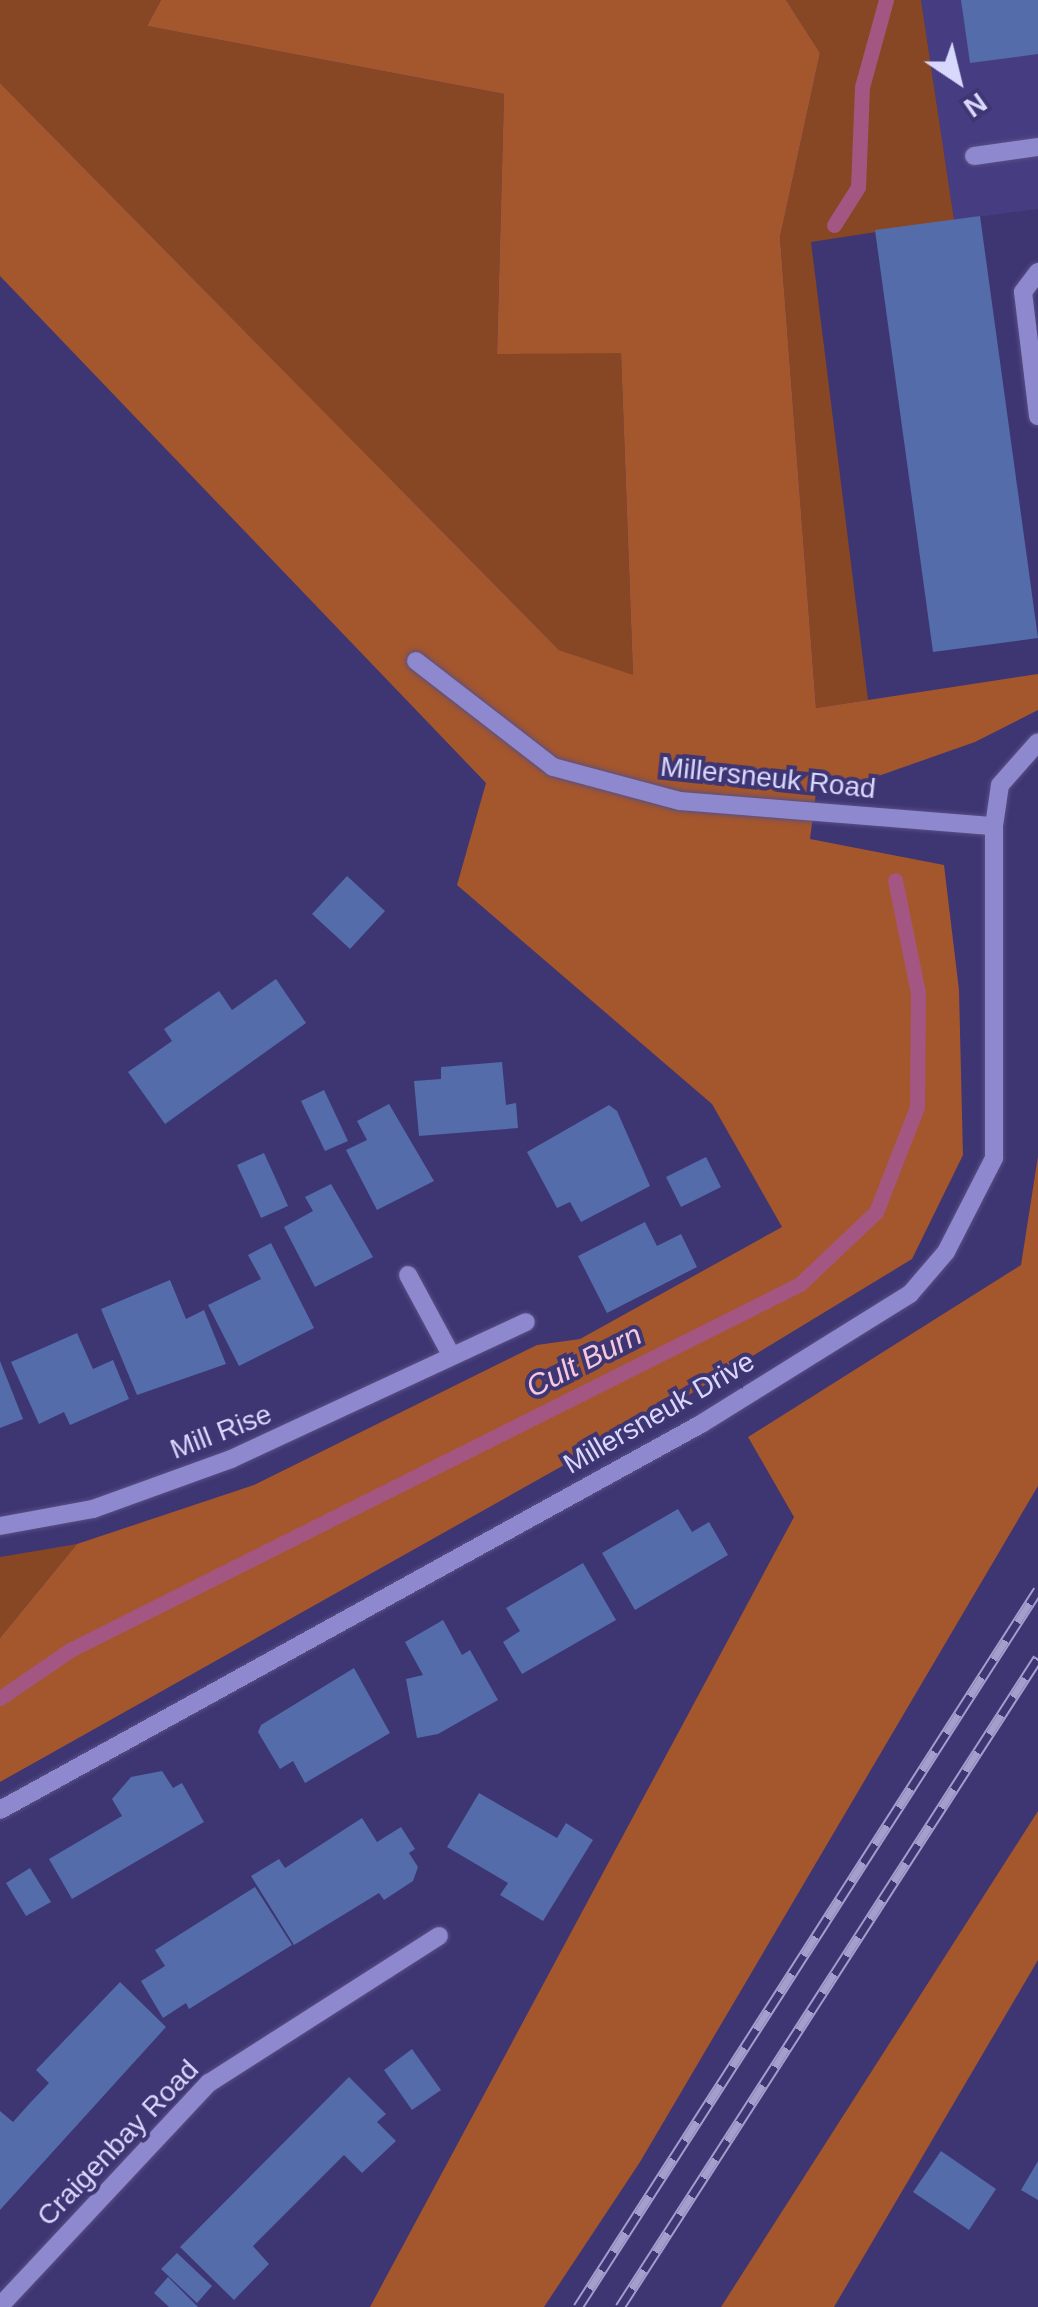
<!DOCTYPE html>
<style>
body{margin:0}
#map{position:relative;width:1038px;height:2307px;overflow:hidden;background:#3e3573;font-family:Arial,sans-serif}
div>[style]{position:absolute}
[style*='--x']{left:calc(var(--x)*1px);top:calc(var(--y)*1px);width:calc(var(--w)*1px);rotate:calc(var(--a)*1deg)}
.built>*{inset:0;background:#463c81}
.green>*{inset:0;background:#874724}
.forest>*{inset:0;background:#a4562d}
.stream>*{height:15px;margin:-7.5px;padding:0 7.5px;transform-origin:7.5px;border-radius:7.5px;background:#a45682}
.building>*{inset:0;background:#546caa}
.roads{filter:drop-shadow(0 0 2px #584f84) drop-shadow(0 0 2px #584f84)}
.minor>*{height:18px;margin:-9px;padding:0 9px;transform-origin:9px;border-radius:9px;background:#8e88ce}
.rail>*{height:11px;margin-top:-5.5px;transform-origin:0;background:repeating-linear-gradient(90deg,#3e3573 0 22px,#a39fcd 0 44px);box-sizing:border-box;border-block:2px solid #a39fcd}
span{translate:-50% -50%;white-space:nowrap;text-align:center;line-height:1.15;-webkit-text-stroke:8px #3e3573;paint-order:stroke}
.street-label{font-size:28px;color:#d8d7fc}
.water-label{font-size:30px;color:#f5c8de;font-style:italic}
.north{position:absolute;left:908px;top:30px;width:100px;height:100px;-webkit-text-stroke:8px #3e3573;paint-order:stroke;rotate:145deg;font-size:28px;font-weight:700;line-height:40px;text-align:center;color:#d8d7fc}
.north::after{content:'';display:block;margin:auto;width:35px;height:45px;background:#d8d7fc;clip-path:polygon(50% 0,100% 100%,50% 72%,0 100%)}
</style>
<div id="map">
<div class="built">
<div style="clip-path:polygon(921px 0,1038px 0,1038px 209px,954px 220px)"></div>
</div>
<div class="green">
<div style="clip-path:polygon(0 0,161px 0,147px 26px,504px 94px,497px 354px,621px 352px,633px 676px,559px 650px,0 83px)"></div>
<div style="clip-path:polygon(786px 0,921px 0,954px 220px,811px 242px,868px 700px,816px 708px,780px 237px,820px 53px)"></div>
<div style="clip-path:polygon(77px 1544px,0 1638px,0 1557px)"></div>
</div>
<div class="forest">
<div style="clip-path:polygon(161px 0,786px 0,820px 53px,780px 237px,816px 708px,1038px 674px,1038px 710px,975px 742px,867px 780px,818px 777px,810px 839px,944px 865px,959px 990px,963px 1155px,912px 1259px,687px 1396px,0 1782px,0 1638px,77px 1544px,254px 1485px,537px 1345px,580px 1339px,782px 1227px,712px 1104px,457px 885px,486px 783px,0 276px,0 83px,559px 650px,633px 675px,621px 353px,497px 354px,504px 94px,147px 26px)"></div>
<div style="clip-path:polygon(1038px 1156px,1038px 1486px,640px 2162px,544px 2307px,370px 2307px,794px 1517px,748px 1437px,1021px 1265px)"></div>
<div style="clip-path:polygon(1038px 1811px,1038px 1960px,834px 2307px,721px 2307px)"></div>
</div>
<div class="stream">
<div style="--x:834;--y:225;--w:45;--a:-57.7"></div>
<div style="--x:858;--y:187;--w:100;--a:-87.7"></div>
<div style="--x:862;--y:87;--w:90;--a:-74.6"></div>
<div style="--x:0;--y:1698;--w:85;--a:-34.4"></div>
<div style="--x:70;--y:1650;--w:817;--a:-26.63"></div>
<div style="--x:800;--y:1284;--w:105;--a:-43.5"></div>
<div style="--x:876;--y:1212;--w:113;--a:-68.7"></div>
<div style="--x:917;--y:1107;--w:114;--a:-89.5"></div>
<div style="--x:918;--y:993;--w:115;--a:-101.5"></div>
</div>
<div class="building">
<div style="clip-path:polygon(961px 0,1038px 0,1038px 54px,970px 63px)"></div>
<div style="clip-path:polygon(980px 216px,1038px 638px,933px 652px,875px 230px)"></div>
<div style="clip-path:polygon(347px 876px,385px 911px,350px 949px,312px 914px)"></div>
<div style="clip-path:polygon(276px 979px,306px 1023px,165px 1124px,128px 1072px,172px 1041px,164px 1029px,219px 991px,232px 1010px)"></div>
<div style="clip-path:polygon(502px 1062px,506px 1105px,516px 1103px,518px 1128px,419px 1136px,414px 1081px,441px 1079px,441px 1067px)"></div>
<div style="clip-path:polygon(324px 1090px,348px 1141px,325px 1151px,301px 1101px)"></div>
<div style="clip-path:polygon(389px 1104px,434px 1181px,377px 1210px,346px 1150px,367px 1140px,357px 1121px)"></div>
<div style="clip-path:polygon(609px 1105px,617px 1111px,650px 1186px,581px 1222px,570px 1202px,557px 1208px,527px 1152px)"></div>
<div style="clip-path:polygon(264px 1153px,288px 1206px,261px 1218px,237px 1165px)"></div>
<div style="clip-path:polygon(706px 1157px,721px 1187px,681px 1207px,666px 1177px)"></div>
<div style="clip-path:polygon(331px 1184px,373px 1257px,315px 1287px,284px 1227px,313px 1211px,305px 1197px)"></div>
<div style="clip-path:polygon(645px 1222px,657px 1246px,681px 1234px,697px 1267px,607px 1313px,578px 1256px)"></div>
<div style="clip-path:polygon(271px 1243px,314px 1328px,239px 1366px,208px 1305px,261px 1279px,248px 1255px)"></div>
<div style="clip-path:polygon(170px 1280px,186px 1319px,204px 1310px,226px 1364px,137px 1395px,101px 1309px)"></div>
<div style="clip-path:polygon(77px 1333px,93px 1369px,113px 1360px,129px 1399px,70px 1425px,64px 1412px,39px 1424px,11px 1362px)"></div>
<div style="clip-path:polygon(0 1361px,23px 1419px,0 1428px)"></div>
<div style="clip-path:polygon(678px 1509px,692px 1532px,709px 1522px,728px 1555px,635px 1610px,602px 1553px)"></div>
<div style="clip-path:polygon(583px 1563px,616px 1620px,522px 1674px,503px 1642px,520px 1631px,506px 1608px)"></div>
<div style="clip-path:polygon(443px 1620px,462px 1655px,470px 1650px,498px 1700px,438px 1734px,417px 1738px,406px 1679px,423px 1675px,405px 1642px)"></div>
<div style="clip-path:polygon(354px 1668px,390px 1733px,305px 1783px,293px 1761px,280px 1769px,258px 1732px,261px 1725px)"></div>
<div style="clip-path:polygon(162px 1771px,173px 1788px,182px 1783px,204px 1822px,72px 1899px,49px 1859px,122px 1816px,112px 1799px,131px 1777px)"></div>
<div style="clip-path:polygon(479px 1793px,557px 1838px,566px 1823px,593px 1840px,543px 1921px,500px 1895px,508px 1883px,447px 1847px)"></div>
<div style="clip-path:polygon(362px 1818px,377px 1842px,401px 1827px,415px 1849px,409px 1853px,418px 1867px,413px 1881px,384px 1900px,379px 1893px,294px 1945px,251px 1876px,279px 1859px,285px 1868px)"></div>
<div style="clip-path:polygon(30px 1868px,51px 1902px,26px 1916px,6px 1883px)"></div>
<div style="clip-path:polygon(255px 1887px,292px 1945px,189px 2009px,186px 2003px,163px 2018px,141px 1981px,165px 1966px,155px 1950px)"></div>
<div style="clip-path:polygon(120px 1982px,166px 2027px,0 2210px,0 2111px,13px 2122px,30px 2103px,49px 2083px,36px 2070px)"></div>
<div style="clip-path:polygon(412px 2049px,441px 2090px,412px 2110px,384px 2070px)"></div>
<div style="clip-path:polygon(349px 2077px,386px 2114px,377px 2122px,396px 2141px,362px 2173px,344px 2155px,253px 2246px,269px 2264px,234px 2300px,180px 2247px)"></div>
<div style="clip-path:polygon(941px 2151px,996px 2189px,969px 2230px,913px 2192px)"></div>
<div style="clip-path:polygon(1038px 2161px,1038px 2200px,1021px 2190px)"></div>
<div style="clip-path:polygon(177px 2253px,212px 2286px,197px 2303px,161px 2269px)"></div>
<div style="clip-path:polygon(168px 2277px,198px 2307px,169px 2307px,154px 2293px)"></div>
</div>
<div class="roads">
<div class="minor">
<div style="--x:974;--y:156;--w:65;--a:-8"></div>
<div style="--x:1038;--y:272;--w:25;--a:127"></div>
<div style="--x:1023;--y:292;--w:125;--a:83.1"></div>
<div style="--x:416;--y:661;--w:173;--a:37.7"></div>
<div style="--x:553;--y:767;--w:131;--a:15"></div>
<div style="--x:680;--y:801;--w:315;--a:4.6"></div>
<div style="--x:994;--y:826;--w:41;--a:-81.7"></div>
<div style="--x:1000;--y:785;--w:57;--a:-48.5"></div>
<div style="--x:408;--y:1275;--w:91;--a:61.7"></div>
<div style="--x:0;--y:1526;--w:95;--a:-10.4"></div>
<div style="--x:93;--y:1509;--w:147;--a:-19.9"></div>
<div style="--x:231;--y:1459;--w:325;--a:-24.9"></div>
<div style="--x:0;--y:1810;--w:800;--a:-28.84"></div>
<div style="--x:701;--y:1424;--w:246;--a:-31.9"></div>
<div style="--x:910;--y:1294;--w:55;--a:-49.4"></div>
<div style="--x:946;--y:1252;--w:106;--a:-62.9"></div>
<div style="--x:994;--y:1158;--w:332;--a:-90"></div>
<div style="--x:0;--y:2306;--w:306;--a:-46.9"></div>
<div style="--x:209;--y:2083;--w:273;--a:-32.6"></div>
</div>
</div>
<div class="rail">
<div style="--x:578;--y:2307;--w:852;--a:-57.32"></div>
<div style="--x:620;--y:2307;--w:772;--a:-57.22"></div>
</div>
<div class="street-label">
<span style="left:768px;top:778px;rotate:6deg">Millersneuk Road</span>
<span style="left:659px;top:1413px;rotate:-30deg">Millersneuk Drive</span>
<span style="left:221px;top:1432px;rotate:-21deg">Mill Rise</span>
<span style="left:118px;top:2143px;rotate:-46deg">Craigenbay Road</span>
</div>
<div class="water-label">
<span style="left:584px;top:1361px;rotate:-27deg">Cult Burn</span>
</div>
<div class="north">N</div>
</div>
